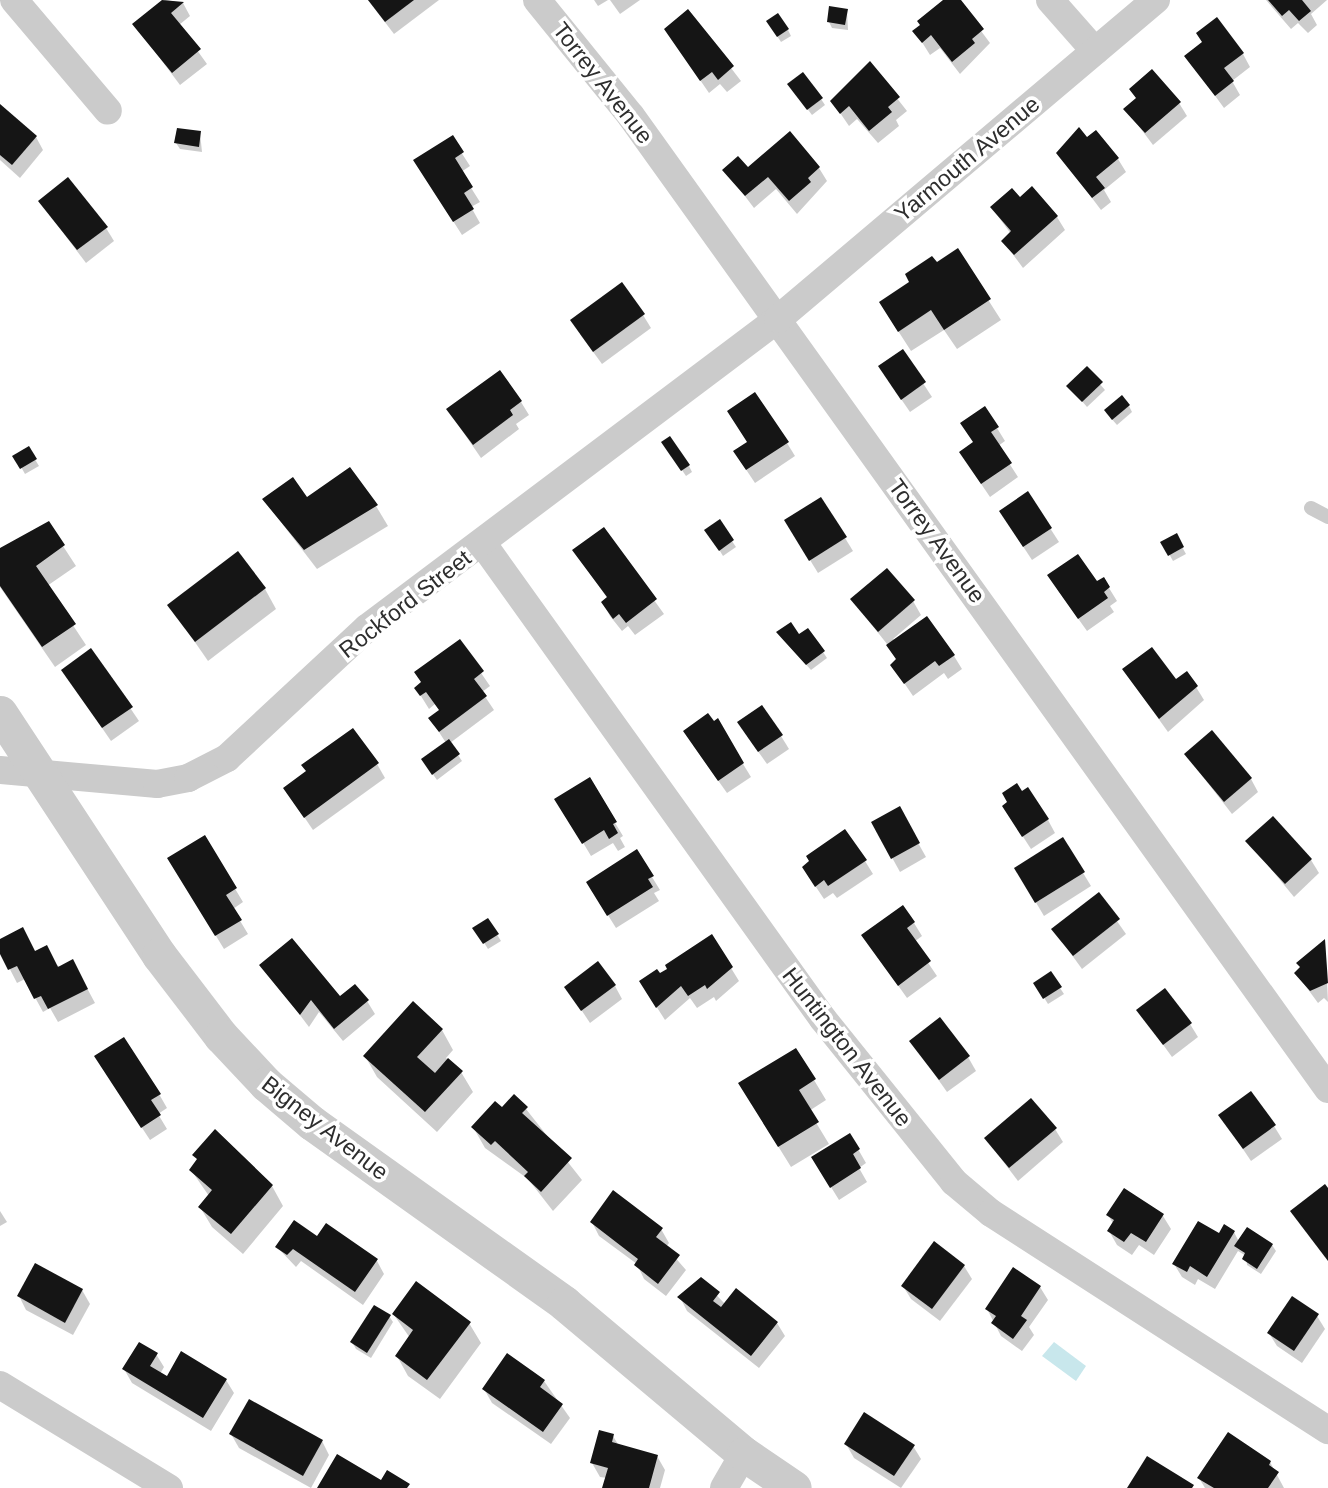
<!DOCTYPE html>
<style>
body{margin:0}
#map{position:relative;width:1328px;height:1488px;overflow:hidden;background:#fff;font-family:Arial,sans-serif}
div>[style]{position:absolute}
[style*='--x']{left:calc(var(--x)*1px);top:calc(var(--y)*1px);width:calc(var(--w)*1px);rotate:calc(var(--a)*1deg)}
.water>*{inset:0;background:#c8e7ec}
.shadow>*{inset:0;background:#0003}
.building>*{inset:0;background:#151515}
.service>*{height:14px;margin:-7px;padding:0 7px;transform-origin:7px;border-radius:7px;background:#cbcbcb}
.minor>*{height:28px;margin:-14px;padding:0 14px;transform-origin:14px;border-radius:14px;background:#cbcbcb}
.tertiary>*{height:35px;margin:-17.5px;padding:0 17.5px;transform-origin:17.5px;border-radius:17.5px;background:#cbcbcb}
span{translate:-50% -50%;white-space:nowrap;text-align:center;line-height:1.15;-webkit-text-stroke:7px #fff;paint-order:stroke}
.street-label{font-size:23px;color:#2e2e2e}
</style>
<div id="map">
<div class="water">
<div style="clip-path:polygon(1054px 1342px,1086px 1366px,1076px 1381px,1042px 1356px)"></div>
</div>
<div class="shadow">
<div style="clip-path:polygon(165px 0,183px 3px,190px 16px,179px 25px,207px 64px,180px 85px,135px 25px)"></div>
<div style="clip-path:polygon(368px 0,439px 0,394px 34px)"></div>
<div style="clip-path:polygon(594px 0,608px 0,598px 6px)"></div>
<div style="clip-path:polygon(610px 0,640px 0,620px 14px)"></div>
<div style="clip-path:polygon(946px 0,958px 0,990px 43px,960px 74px,940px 48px,930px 55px,915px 31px)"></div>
<div style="clip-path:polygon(1266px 0,1327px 0,1311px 14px,1317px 25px,1308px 33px,1298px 23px,1291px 29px)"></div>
<div style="clip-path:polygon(847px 11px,848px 30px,832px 28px,829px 22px)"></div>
<div style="clip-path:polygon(688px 12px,741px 81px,727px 92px,720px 84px,709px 93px,674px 42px)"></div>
<div style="clip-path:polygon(768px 22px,788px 30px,791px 36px,781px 42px)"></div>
<div style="clip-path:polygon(1243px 54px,1250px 67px,1232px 81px,1240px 95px,1224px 108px,1186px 56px)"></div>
<div style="clip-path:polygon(870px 64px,907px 111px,896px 120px,899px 126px,878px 143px,857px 119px,849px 126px,832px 101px)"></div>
<div style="clip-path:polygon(793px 90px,821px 99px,825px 105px,812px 115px)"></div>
<div style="clip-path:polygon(1137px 99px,1179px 103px,1187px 116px,1153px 145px,1126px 109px)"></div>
<div style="clip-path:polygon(0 106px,36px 137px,43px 150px,20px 178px,0 160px)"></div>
<div style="clip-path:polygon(200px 133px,202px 152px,180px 149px,176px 143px)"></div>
<div style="clip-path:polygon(452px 138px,470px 166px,461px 172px,480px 202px,471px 207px,480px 223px,462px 235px,423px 174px)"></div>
<div style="clip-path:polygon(1087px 140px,1118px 159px,1126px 172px,1104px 190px,1111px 202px,1101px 210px,1058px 153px)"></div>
<div style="clip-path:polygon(819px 168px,827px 181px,797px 214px,776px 189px,754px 208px,725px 170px)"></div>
<div style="clip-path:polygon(1019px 199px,1057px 217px,1065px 230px,1023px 268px,1003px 241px,1011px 234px,992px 208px)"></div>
<div style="clip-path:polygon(40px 202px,106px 228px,114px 241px,86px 263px)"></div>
<div style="clip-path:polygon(957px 251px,1001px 320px,957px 349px,944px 330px,911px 351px,893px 323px,936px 265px)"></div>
<div style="clip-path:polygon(643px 315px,651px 328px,602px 364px,580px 334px)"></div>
<div style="clip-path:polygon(902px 351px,932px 397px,910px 412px,888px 380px)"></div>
<div style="clip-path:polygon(1087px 369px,1105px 390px,1087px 407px,1069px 386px)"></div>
<div style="clip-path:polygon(521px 402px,529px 415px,516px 424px,519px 429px,481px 458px,448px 410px)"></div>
<div style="clip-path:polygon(1129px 406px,1132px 412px,1117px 425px,1110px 417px)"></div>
<div style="clip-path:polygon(997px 428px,1005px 441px,998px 446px,1018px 477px,990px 497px,969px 466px,975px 444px,970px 437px)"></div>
<div style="clip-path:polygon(749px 443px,787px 443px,795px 456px,755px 483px,743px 465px)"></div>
<div style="clip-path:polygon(28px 448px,39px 466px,25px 474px,15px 456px)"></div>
<div style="clip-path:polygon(667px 448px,689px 466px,692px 472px,686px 476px)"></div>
<div style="clip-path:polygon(1028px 494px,1059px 542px,1032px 560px,1009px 525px)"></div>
<div style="clip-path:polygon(264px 500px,376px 506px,388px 526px,317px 569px)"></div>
<div style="clip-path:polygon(719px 522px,736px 547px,723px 556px,707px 530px)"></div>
<div style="clip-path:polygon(48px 523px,76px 566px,47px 586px,86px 645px,55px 667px,0 587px,0 552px)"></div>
<div style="clip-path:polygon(603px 529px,664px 614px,635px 635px,628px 626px,622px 631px,610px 616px,603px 603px,608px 599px,574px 551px)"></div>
<div style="clip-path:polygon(794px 534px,845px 538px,853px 551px,818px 573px)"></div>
<div style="clip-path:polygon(1176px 536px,1186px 554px,1173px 561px,1163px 543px)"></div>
<div style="clip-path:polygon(1097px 584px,1109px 588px,1117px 601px,1110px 606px,1114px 612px,1087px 631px,1057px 589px)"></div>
<div style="clip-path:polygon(265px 589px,276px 609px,208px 661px,170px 606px)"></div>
<div style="clip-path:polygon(852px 600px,913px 601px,921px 615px,893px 639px,954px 656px,962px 669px,948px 679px,944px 673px,913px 696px,892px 665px,897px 661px,887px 644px)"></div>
<div style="clip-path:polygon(799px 636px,823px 652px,827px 658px,811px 670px,782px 638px)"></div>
<div style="clip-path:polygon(459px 641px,490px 686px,482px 692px,494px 710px,450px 743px,462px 761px,437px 780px,427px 766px,446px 743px,430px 718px,440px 711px,435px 704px,429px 709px,416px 688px)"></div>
<div style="clip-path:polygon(91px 650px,139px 721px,111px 741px,71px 683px)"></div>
<div style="clip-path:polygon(1175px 681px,1196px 687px,1204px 700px,1168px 732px,1132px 682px)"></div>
<div style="clip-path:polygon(747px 736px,781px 736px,789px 749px,767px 764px)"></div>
<div style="clip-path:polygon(693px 745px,743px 764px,751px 777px,727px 793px)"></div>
<div style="clip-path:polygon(1186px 755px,1251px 779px,1258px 792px,1232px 814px)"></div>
<div style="clip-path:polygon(377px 764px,385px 778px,313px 830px,285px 789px)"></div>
<div style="clip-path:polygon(589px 780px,623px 836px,620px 838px,625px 847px,618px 851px,613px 843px,591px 856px,557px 799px)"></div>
<div style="clip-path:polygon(1009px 803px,1048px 820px,1055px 833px,1031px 849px,1012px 820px)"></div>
<div style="clip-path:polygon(899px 809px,926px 857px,900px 872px,873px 823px)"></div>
<div style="clip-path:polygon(204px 837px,243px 902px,233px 909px,248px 934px,224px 949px,169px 859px)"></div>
<div style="clip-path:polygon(1063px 840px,1091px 886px,1044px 916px,1016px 869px)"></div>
<div style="clip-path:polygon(1248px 841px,1311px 860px,1319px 873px,1294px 897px)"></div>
<div style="clip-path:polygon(636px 851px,660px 890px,654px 893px,659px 901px,616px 928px,596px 896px)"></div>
<div style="clip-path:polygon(865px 861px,873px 874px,837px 898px,833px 893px,824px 899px,812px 881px)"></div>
<div style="clip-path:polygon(1098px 894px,1126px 934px,1082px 969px,1053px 929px)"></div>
<div style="clip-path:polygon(488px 920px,501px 941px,488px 949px,475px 928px)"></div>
<div style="clip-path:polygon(914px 923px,922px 936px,914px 942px,937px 976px,907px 998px,863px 936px)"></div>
<div style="clip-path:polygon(0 941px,80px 975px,95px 1003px,58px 1022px,50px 1008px,43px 1012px,25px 979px,17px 983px,0 950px)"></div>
<div style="clip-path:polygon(1325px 941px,1328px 1002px,1324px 998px,1318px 1003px,1296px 973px)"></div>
<div style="clip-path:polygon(262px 965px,340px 999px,367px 1001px,375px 1014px,343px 1041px,319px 1012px,309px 1027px)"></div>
<div style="clip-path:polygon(731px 968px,739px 981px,716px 1001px,714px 997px,697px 1008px,690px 998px,665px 1020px,649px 995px,659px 976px)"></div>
<div style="clip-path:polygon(1050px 973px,1064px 994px,1048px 1004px,1035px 983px)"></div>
<div style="clip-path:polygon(615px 986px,622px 999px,590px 1023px,566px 987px)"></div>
<div style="clip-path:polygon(1138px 1010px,1190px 1024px,1198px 1037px,1172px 1057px)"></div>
<div style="clip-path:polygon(442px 1030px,453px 1050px,446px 1058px,461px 1072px,473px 1092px,437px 1132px,377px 1077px,365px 1056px)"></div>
<div style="clip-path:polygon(911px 1041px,968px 1057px,976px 1071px,947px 1092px)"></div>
<div style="clip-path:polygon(104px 1070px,159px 1094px,167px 1108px,158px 1114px,167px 1129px,150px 1140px)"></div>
<div style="clip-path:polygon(814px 1080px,826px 1100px,809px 1111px,829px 1144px,791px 1167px,752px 1104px)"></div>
<div style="clip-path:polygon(526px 1109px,582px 1180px,553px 1211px,528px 1179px,485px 1148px,473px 1127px,502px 1110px)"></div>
<div style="clip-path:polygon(1220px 1115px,1274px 1126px,1282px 1139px,1251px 1161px)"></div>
<div style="clip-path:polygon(1055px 1129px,1063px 1142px,1018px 1181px,986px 1139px)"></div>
<div style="clip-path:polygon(215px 1132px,272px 1186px,283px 1206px,243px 1254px,212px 1227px,200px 1207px,209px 1196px,191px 1170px,198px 1161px,195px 1155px)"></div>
<div style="clip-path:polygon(850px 1135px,866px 1163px,859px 1168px,867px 1182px,839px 1200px,813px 1158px)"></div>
<div style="clip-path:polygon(1125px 1190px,1163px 1216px,1171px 1229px,1154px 1255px,1139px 1245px,1132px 1255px,1117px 1245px,1109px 1231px,1114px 1225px,1108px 1215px)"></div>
<div style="clip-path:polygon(0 1211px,7px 1222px,0 1226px)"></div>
<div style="clip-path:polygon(592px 1222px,661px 1229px,669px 1243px,666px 1247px,686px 1270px,666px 1296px,644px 1279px,637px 1264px,599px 1236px)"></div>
<div style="clip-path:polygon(1234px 1232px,1239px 1242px,1272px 1245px,1276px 1251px,1261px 1274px,1247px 1265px,1246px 1256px,1238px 1251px,1215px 1289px,1198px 1279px,1195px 1285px,1182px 1277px,1174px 1264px,1219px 1236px)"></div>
<div style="clip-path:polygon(317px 1239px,377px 1261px,384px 1274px,363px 1305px,301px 1261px,296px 1267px,277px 1247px)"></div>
<div style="clip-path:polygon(964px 1266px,972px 1279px,940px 1321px,911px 1299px,903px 1286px)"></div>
<div style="clip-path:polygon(701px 1279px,725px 1304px,777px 1323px,785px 1336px,759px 1368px,687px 1311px,680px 1297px)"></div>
<div style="clip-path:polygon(1040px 1287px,1048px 1300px,1029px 1327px,1034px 1335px,1022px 1351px,1001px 1336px,987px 1309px)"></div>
<div style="clip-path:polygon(82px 1290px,90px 1304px,73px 1335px,26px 1310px,19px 1296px)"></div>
<div style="clip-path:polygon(394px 1315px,469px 1323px,481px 1343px,440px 1399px,408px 1376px,397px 1356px,410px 1338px)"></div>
<div style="clip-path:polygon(389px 1316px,393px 1322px,371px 1358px,356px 1349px,352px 1342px)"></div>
<div style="clip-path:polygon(1317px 1316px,1325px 1329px,1302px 1363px,1277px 1346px,1269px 1333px)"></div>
<div style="clip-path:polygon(156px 1354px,164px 1367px,160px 1374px,167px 1378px,226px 1380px,234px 1393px,211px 1431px,132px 1383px,124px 1369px)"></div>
<div style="clip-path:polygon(544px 1381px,570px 1418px,551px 1444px,492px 1403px,484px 1389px)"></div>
<div style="clip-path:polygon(231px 1434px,322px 1441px,329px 1455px,311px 1488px,239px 1448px)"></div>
<div style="clip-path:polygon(613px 1436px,619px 1446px,657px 1456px,665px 1470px,660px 1488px,604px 1488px,607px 1478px,600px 1477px,592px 1463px)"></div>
<div style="clip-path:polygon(846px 1444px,913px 1446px,921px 1459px,901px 1488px,854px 1458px)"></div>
<div style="clip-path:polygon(1270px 1462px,1284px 1488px,1205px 1488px,1199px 1478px)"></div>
</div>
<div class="building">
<div style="clip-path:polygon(162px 0,184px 2px,171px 13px,201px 49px,172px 73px,132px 24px)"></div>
<div style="clip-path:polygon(368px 0,414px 0,385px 22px)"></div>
<div style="clip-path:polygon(943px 0,961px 0,984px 29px,972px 39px,975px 43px,952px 62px,931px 35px,922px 43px,912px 31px,920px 25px,917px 21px)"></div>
<div style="clip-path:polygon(1268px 0,1302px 0,1311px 11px,1299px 21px,1289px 10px,1282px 16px)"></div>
<div style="clip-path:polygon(829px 6px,848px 9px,845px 25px,827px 22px)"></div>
<div style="clip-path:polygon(688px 9px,734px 66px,718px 80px,712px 72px,700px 81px,664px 29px)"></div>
<div style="clip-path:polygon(778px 13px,789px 29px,777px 37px,766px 21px)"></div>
<div style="clip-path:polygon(1217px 17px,1244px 53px,1224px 68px,1234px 81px,1215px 96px,1184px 56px,1202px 42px,1196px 33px)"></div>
<div style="clip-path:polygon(870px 61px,900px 97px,888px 107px,892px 112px,869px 131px,849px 106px,840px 114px,830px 101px)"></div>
<div style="clip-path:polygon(1152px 69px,1181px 102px,1145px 133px,1123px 109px,1136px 98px,1129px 89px)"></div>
<div style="clip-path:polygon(803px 72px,823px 98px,807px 110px,787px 84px)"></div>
<div style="clip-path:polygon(0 104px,37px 136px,12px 165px,0 155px)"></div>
<div style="clip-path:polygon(1079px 127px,1087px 137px,1096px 130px,1119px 158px,1096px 177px,1105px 188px,1092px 198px,1056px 153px)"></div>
<div style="clip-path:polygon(177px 128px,201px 131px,199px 147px,174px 143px)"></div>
<div style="clip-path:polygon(790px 131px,820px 167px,808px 178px,811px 182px,789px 201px,768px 177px,745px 196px,722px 170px,738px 156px,748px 167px)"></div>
<div style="clip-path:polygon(453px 135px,464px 152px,455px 158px,473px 187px,464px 193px,474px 209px,453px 222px,413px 160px)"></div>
<div style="clip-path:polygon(68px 177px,108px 227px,77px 250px,38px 201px)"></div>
<div style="clip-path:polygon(1032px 186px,1058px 216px,1014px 255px,1001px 241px,1011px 231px,990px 207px,1012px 188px,1020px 197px)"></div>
<div style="clip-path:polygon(958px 248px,991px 299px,944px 330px,931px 310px,898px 332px,879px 302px,909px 282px,905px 274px,932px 256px,937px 262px)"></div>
<div style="clip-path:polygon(622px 282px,645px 314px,593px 352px,570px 320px)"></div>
<div style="clip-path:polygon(903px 349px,926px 382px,901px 400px,878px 366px)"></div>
<div style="clip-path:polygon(1087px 366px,1103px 382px,1082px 402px,1066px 386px)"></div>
<div style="clip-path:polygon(500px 370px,522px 401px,510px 410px,513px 415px,473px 445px,446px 409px)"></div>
<div style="clip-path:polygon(755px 392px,789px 442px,746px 470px,733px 451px,747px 442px,727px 411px)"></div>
<div style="clip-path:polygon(1122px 395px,1130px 405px,1112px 420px,1104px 410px)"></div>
<div style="clip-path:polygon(985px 406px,999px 427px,991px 432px,1012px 463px,981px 484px,959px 452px,973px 442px,960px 423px)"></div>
<div style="clip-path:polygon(670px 436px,690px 465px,681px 471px,661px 442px)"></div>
<div style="clip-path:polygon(29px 446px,37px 459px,20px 469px,12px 456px)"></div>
<div style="clip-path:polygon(350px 467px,378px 505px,304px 550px,262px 499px,293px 477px,307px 497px)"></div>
<div style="clip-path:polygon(1028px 491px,1052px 528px,1023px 547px,999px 511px)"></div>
<div style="clip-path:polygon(821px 497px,847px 537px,809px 561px,784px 520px)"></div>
<div style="clip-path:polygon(720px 519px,734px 540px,719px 551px,704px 530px)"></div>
<div style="clip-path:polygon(49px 521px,65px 545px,36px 566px,76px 624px,42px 647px,0 586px,0 548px)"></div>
<div style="clip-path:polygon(604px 527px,657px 599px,626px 623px,619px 614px,613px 619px,601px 602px,607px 597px,572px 550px)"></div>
<div style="clip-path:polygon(1177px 533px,1184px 547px,1168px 556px,1160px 542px)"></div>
<div style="clip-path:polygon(238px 551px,266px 588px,195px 642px,167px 605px)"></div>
<div style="clip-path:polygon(1078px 554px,1097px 581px,1104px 577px,1110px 587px,1104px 592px,1108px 598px,1078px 619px,1047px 575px)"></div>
<div style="clip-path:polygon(887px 568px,915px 600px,878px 632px,850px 599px)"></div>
<div style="clip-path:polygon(927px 616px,955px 655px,939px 666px,935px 661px,904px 684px,890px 665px,896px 659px,886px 645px)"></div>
<div style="clip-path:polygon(791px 622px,799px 634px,808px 628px,825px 651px,806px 665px,776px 632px)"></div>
<div style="clip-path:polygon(460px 639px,484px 671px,474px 679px,487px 696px,439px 732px,428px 718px,439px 710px,426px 692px,420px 696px,414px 688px,421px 682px,414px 672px)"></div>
<div style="clip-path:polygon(1152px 647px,1176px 679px,1187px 671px,1198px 686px,1159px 719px,1122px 669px)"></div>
<div style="clip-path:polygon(91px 648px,133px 707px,102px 728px,61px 670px)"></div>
<div style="clip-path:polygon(762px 705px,783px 735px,758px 752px,737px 722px)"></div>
<div style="clip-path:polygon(708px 713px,714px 721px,718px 718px,744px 763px,718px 781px,683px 731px)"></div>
<div style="clip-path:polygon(353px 728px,379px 763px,304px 818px,283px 788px,306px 771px,301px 765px)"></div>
<div style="clip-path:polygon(1212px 730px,1252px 778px,1224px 802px,1184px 754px)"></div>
<div style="clip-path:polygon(449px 739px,460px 754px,432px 775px,421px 759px)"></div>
<div style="clip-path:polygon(590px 777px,617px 822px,613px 824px,618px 833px,609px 839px,604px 830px,582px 844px,554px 799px)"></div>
<div style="clip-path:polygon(1017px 783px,1022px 791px,1028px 787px,1049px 819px,1022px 837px,1002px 806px,1007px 802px,1002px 793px)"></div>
<div style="clip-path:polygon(900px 806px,920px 843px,891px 859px,871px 822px)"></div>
<div style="clip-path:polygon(1273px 816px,1312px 859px,1285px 884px,1245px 841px)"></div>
<div style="clip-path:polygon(845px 829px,867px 860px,828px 886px,824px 880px,815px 887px,802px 867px,809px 861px,806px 856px)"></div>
<div style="clip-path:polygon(205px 835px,237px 888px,226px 895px,242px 920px,215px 936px,167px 858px)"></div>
<div style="clip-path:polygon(1063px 837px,1085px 872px,1035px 903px,1014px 868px)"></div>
<div style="clip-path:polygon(637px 849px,654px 876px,648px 879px,653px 887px,607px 916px,586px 882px)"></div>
<div style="clip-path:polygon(1099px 892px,1120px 919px,1073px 956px,1051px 929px)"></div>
<div style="clip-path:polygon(903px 905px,915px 922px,907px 928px,931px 961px,898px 986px,861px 935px)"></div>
<div style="clip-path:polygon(488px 918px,499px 934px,483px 944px,472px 928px)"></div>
<div style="clip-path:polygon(23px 927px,35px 951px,47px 945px,58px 967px,73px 959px,88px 989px,48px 1009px,41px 996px,34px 999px,17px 966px,8px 970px,0 954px,0 939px)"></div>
<div style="clip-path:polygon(712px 934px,733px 967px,707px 989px,705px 985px,688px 996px,681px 986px,656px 1008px,639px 981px,657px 969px,660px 973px,667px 969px,665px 965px)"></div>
<div style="clip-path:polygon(292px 938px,340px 996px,355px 984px,369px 1000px,334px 1029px,311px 1000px,300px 1015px,259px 965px)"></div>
<div style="clip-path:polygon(1325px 939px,1328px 983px,1310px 991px,1294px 973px,1300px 967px,1296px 963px)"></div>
<div style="clip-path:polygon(598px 961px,616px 985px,581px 1011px,564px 987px)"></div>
<div style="clip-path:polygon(1051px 971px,1062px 987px,1043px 999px,1033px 983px)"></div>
<div style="clip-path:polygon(1165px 988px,1192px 1023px,1163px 1045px,1136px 1010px)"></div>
<div style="clip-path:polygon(413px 1001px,443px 1029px,417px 1057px,435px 1073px,448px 1058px,463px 1071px,425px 1112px,363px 1056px)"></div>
<div style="clip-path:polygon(940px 1017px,970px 1056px,939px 1080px,909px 1041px)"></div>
<div style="clip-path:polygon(124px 1037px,161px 1094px,151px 1100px,161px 1115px,141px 1128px,94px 1056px)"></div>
<div style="clip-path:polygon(796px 1048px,816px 1079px,799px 1090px,819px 1122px,778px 1147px,738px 1083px)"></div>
<div style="clip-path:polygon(1251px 1091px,1276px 1125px,1243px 1149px,1218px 1115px)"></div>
<div style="clip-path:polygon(514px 1094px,528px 1107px,522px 1113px,572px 1158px,541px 1192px,524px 1176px,528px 1172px,495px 1141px,491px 1145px,471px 1127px,495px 1101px,502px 1107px)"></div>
<div style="clip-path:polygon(1031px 1098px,1057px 1128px,1009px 1168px,984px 1138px)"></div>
<div style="clip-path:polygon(215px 1129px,273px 1185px,231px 1234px,198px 1207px,212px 1190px,189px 1170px,197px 1159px,192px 1155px)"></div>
<div style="clip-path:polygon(850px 1133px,860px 1149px,853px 1154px,861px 1168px,830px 1188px,811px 1157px)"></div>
<div style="clip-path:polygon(1325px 1184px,1328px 1188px,1328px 1261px,1290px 1211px)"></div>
<div style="clip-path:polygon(1124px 1188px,1164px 1214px,1146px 1242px,1131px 1233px,1124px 1242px,1107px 1231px,1114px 1220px,1106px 1215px)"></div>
<div style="clip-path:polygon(613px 1190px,663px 1228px,656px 1237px,680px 1255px,658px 1284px,634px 1265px,638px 1259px,590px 1222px)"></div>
<div style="clip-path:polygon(294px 1220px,317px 1236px,326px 1223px,378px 1259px,355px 1292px,293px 1249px,287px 1255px,275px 1247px)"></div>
<div style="clip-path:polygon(1198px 1221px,1219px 1233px,1224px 1224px,1235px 1231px,1207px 1277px,1190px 1266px,1187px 1272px,1172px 1264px)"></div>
<div style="clip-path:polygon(1247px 1227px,1273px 1244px,1257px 1269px,1242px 1259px,1245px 1253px,1234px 1246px)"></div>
<div style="clip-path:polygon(934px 1241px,965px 1265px,932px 1309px,901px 1286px)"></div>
<div style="clip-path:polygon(35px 1263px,83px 1289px,65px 1323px,17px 1296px)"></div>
<div style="clip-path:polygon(1013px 1267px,1041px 1286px,1021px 1316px,1027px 1320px,1013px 1339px,991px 1323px,996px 1316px,985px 1309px)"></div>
<div style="clip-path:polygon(701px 1277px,720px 1292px,713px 1301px,721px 1307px,736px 1288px,778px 1322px,751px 1356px,677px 1297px)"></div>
<div style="clip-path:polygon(416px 1281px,471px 1322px,427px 1380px,395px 1356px,413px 1330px,392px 1314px)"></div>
<div style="clip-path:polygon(1292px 1296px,1319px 1314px,1294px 1351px,1267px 1333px)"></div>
<div style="clip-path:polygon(374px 1305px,391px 1315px,367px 1353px,350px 1342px)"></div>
<div style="clip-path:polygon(139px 1342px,158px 1353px,150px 1366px,167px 1376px,181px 1351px,227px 1379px,203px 1418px,122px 1369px)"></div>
<div style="clip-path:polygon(507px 1353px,545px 1380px,540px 1387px,563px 1404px,543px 1432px,482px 1389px)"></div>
<div style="clip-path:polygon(249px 1399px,323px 1440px,303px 1476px,229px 1434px)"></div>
<div style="clip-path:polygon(864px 1412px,915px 1445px,894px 1476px,844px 1444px)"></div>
<div style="clip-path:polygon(599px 1430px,614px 1434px,612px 1442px,658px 1455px,649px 1488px,602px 1488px,608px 1468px,590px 1463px)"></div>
<div style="clip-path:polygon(1228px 1432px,1271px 1461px,1269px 1465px,1279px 1472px,1268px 1488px,1214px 1488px,1197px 1478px)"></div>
<div style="clip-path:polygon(337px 1454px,381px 1480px,387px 1470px,410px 1484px,407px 1488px,317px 1488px)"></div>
<div style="clip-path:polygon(1147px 1456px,1194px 1485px,1192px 1488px,1127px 1488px)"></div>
</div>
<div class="service">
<div style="--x:1311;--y:508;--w:19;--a:28"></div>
</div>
<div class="minor">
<div style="--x:14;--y:0;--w:145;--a:49.7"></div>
<div style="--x:537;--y:0;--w:149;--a:51"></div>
<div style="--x:631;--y:116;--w:1197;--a:54.38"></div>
<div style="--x:1050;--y:0;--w:68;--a:48.6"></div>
<div style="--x:483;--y:544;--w:584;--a:54.41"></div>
<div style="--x:823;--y:1019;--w:209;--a:51.2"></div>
<div style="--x:954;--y:1182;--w:48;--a:40"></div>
<div style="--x:991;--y:1213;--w:401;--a:32.8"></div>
<div style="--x:0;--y:770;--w:158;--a:5.1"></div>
<div style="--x:157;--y:784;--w:32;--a:-11"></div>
<div style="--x:188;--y:778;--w:44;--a:-27.1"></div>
<div style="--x:227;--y:758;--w:191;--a:-42.9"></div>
<div style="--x:367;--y:628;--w:514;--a:-36.94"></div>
<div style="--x:778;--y:319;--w:495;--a:-40.2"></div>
<div style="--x:0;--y:1385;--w:198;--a:31.4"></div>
<div style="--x:724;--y:1488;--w:39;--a:-60"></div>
</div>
<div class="tertiary">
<div style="--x:0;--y:713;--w:290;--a:56.7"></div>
<div style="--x:159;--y:955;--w:102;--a:52.6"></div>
<div style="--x:221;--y:1036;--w:66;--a:46.8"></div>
<div style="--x:266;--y:1084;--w:60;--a:40.3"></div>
<div style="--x:312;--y:1123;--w:310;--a:35.5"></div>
<div style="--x:564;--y:1303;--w:235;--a:40"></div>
<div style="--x:744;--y:1454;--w:60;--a:34.2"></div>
</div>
<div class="street-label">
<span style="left:603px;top:83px;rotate:52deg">Torrey Avenue</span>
<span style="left:967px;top:159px;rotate:-40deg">Yarmouth Avenue</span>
<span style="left:937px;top:541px;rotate:54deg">Torrey Avenue</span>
<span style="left:405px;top:604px;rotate:-38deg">Rockford Street</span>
<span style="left:847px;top:1047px;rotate:52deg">Huntington Avenue</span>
<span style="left:325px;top:1128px;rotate:38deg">Bigney Avenue</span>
</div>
</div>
